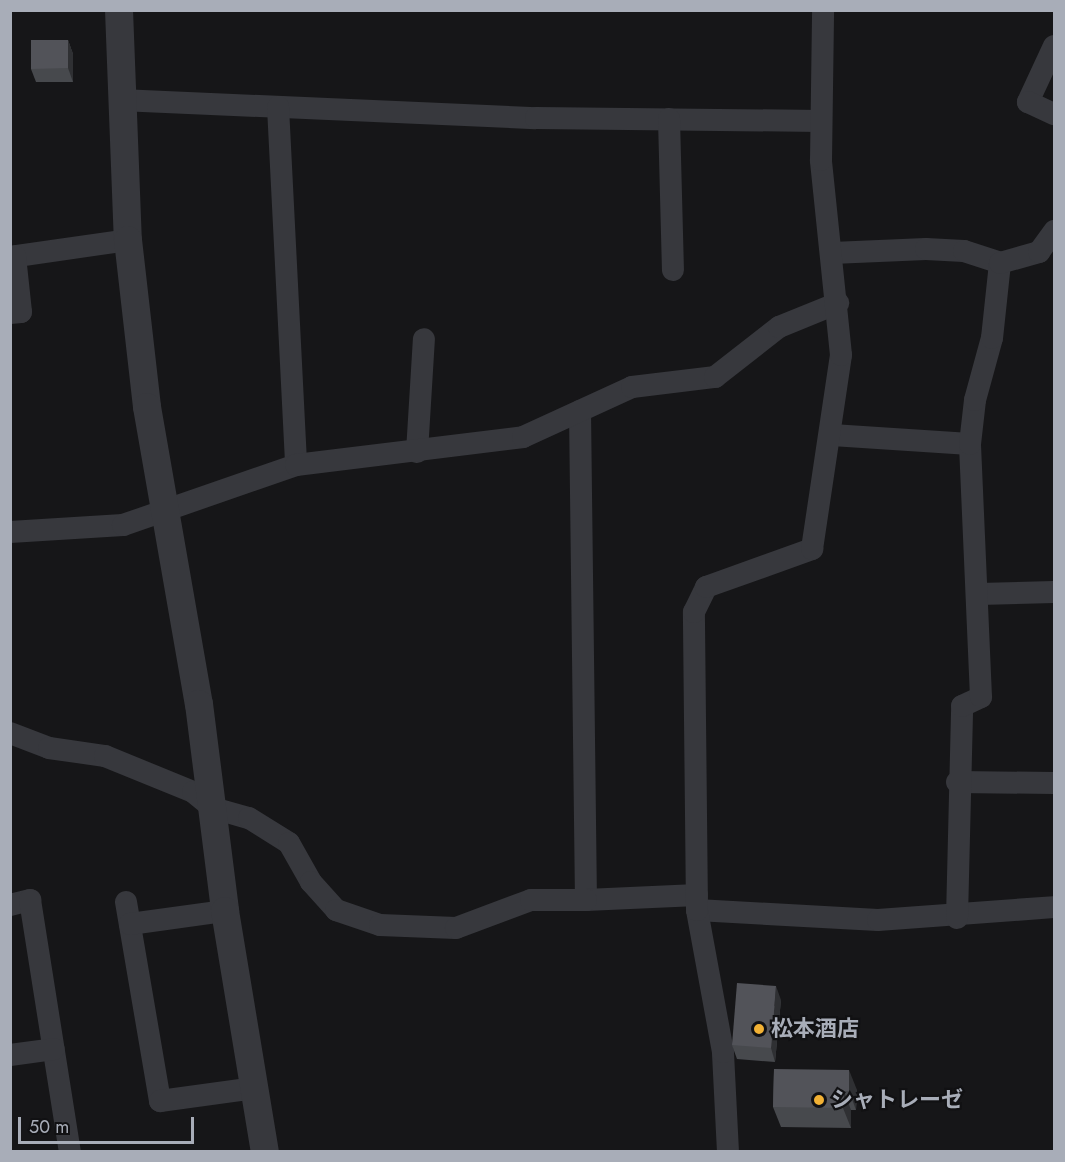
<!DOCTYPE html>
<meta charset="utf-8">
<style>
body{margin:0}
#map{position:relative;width:1065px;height:1162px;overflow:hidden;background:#161618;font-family:Jost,"Noto Sans JP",sans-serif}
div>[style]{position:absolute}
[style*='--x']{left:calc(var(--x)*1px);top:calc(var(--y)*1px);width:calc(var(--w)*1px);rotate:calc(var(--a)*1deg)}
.minor>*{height:22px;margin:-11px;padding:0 11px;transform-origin:11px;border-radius:11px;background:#37383d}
.tertiary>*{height:28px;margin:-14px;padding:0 14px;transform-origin:14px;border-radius:14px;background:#37383d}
.wall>*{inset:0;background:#47494d}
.shaded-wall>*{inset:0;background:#2f3033}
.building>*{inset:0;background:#525359}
.dots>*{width:16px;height:16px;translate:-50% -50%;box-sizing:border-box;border:3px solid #111113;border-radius:50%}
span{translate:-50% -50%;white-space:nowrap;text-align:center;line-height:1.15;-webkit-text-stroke:4.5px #111113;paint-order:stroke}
.poi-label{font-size:22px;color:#a8adb8;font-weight:700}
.left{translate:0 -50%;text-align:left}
.frame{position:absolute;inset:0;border:12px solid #a8adb8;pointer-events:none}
.scale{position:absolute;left:18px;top:1117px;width:176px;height:27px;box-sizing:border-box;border:3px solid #a8adb8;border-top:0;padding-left:8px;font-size:18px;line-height:21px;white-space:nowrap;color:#a8adb8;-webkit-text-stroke:4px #111113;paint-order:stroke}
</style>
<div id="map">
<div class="minor">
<div style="--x:1054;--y:46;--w:62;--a:114.9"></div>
<div style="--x:1028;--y:102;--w:29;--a:25"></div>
<div style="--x:120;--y:100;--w:416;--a:2.5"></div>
<div style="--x:536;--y:118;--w:285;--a:0.6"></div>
<div style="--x:278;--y:107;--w:358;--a:87.1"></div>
<div style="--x:669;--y:119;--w:151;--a:88.5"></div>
<div style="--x:832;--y:253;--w:94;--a:-2.4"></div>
<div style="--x:926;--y:249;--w:38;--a:3"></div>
<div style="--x:964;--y:251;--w:38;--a:18"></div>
<div style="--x:10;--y:257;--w:119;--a:-8.2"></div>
<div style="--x:10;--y:313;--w:11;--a:-5"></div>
<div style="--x:21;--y:312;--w:56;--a:-96.1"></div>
<div style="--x:580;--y:411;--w:489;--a:89.3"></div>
<div style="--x:586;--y:900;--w:111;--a:-2.6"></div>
<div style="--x:832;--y:435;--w:138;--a:3.7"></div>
<div style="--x:417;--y:452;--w:113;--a:-86.5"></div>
<div style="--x:10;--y:532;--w:113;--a:-3.5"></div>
<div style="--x:123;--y:525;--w:183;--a:-19.1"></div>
<div style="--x:296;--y:465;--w:229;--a:-7"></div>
<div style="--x:523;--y:437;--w:120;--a:-24.6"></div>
<div style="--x:632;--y:387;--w:84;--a:-6.9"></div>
<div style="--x:715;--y:377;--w:81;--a:-38"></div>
<div style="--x:779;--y:327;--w:64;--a:-22.1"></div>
<div style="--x:979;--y:594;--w:75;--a:-1.5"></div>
<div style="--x:10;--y:733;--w:42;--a:21"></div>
<div style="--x:49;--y:748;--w:57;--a:8.1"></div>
<div style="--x:105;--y:756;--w:95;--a:22.2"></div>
<div style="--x:193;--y:792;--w:26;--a:39"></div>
<div style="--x:213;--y:808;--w:37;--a:16"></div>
<div style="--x:249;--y:818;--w:47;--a:32"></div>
<div style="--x:289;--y:843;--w:45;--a:60.6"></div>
<div style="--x:311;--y:882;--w:38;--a:48"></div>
<div style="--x:336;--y:910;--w:46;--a:18.8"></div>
<div style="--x:380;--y:925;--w:76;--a:2.3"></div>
<div style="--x:456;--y:928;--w:80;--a:-20.5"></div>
<div style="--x:531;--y:900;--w:55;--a:0"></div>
<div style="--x:957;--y:782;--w:97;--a:0.6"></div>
<div style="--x:126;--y:902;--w:202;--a:80.3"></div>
<div style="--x:160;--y:1101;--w:96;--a:-7.8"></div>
<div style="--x:10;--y:905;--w:21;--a:-14"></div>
<div style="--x:30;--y:900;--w:255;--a:81"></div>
<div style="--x:697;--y:910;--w:181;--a:3.2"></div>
<div style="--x:878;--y:920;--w:176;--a:-4.2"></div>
<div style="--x:957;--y:918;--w:212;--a:-88.6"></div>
<div style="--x:962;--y:706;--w:21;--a:-25"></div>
<div style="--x:981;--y:697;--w:253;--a:-92.5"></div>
<div style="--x:970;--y:444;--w:44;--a:-83.5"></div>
<div style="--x:975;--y:400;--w:64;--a:-74.7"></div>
<div style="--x:992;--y:338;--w:75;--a:-83.9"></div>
<div style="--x:1000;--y:263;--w:41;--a:-15.8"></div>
<div style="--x:1039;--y:252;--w:26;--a:-54"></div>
<div style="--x:130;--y:924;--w:96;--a:-7.8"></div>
<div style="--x:10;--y:1055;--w:44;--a:-7.8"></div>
<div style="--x:728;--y:1152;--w:100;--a:-92.9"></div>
<div style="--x:723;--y:1052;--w:144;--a:-100.4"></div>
<div style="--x:697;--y:910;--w:298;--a:-90.6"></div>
<div style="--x:694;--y:612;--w:28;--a:-64"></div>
<div style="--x:706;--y:587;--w:113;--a:-19.7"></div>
<div style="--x:812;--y:549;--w:196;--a:-81.5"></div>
<div style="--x:841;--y:355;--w:196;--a:-95.9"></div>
<div style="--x:821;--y:160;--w:150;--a:-89.2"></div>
</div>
<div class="tertiary">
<div style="--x:119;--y:10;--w:230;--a:87.8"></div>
<div style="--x:128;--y:240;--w:168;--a:83.5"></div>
<div style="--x:147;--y:407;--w:302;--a:80.1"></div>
<div style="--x:199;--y:704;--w:209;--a:82.8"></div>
<div style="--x:225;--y:911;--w:244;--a:80.6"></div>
</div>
<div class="wall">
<div style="clip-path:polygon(68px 40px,73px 54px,73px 82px,36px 82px,31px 69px)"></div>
<div style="clip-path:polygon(781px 1000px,775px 1062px,737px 1059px,732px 1045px)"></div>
<div style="clip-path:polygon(774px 1069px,857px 1090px,856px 1110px,851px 1110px,851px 1128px,781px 1127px,773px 1107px)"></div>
</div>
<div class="shaded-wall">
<div style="clip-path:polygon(68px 40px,73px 54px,73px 82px,68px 68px)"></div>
<div style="clip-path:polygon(776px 986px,781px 1000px,775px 1062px,771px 1048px)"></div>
<div style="clip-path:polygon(849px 1070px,857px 1090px,856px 1110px,849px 1091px)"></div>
<div style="clip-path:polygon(844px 1091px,851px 1110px,851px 1128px,843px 1108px)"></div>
</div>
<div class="building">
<div style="clip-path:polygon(31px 40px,68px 40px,68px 68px,31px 69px)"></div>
<div style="clip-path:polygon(737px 983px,776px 986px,771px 1048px,732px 1045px)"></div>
<div style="clip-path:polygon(774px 1069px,849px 1070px,849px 1091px,844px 1091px,843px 1108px,773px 1107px)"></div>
</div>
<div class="dots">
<div style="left:759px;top:1029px;background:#f2b134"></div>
<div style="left:819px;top:1100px;background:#f2b134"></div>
</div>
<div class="poi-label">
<span class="left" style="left:771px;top:1029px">松本酒店</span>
<span class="left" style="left:831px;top:1100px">シャトレーゼ</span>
</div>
<div class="frame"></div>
<div class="scale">50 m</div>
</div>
